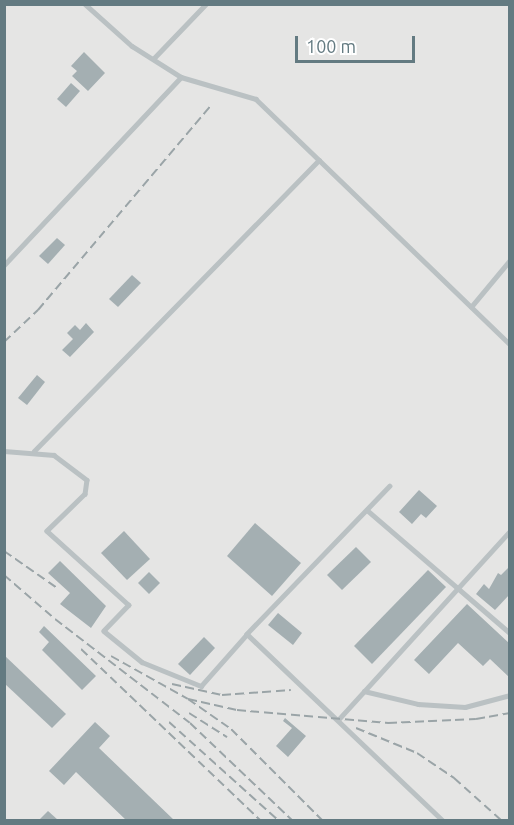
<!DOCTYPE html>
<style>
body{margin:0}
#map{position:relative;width:514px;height:825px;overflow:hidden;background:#f4f3f0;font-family:Ubuntu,sans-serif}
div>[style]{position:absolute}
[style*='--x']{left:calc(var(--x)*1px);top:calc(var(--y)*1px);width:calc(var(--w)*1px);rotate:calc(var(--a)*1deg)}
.built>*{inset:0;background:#e5e5e4}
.building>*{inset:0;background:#a4afb2}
.service>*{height:4.5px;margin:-2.25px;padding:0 2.25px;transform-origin:2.25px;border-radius:2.25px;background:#bac1c3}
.rail>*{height:2px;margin-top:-1px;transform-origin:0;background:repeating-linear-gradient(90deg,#9aa4a7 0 9px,transparent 0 13.5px)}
span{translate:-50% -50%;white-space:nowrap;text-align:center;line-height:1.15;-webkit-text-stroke:6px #fff;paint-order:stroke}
.frame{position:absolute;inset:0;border:6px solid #637a81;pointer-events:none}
.scale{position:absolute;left:295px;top:36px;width:120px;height:27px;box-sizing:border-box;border:3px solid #637a81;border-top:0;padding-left:8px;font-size:18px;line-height:21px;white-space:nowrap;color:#637a81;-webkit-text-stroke:4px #fff;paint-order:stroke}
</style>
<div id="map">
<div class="built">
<div style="clip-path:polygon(5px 5px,509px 5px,509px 820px,5px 820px)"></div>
</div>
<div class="building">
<div style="clip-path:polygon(84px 52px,105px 73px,88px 91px,72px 76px,77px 71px,71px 66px)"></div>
<div style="clip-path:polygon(71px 83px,80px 91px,66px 107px,57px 99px)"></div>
<div style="clip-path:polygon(57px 238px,65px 245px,48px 264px,39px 256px)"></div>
<div style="clip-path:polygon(132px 275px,141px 283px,118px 307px,109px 299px)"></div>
<div style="clip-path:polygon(86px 323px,94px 332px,70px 357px,62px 350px,73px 339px,67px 333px,75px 325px,80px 330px)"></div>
<div style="clip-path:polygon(37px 375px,45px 382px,27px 405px,18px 398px)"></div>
<div style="clip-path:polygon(419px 490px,437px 506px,426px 518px,421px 514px,412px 524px,399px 512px)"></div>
<div style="clip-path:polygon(255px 523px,301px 563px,272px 596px,227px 556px)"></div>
<div style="clip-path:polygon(124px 531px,150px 559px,127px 580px,101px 553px)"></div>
<div style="clip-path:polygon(356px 547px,371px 562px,342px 590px,327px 575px)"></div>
<div style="clip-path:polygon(60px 561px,106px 606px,91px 628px,60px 604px,70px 593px,48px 573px)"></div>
<div style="clip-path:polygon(510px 566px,510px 594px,495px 610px,476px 594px,484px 584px,489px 589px,498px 573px,501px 575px)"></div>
<div style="clip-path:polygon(428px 570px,446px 587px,372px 664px,354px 646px)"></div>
<div style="clip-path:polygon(149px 572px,160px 583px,149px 594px,138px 583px)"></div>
<div style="clip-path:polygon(467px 604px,510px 644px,510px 678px,490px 659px,483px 666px,458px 643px,429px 674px,414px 660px)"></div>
<div style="clip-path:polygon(278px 613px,302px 633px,293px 645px,268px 625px)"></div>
<div style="clip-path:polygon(44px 626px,96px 676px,82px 690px,42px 650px,49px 642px,39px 632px)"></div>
<div style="clip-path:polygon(204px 637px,215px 648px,190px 675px,178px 664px)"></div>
<div style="clip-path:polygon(4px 655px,66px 714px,52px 728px,4px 683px)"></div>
<div style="clip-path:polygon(285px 718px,306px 736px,288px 757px,276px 746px,292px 728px,283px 721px)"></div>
<div style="clip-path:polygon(95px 722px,110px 736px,99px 748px,174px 820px,126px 820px,76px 772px,64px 785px,49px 771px)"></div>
<div style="clip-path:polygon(48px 811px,58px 820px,39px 820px)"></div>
</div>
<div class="service">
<div style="--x:85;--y:4;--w:63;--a:41.8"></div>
<div style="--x:132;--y:46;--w:58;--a:32.3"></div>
<div style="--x:153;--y:59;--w:76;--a:-46.1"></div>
<div style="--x:4;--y:265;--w:258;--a:-46.7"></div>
<div style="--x:181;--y:77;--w:78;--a:16.3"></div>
<div style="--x:256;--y:99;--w:353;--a:44"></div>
<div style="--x:471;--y:307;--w:61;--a:-50.3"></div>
<div style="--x:4;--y:451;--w:50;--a:4.6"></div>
<div style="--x:54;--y:455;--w:41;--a:37.1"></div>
<div style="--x:87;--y:480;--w:14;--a:98"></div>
<div style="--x:85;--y:494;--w:53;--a:135.8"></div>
<div style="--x:47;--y:531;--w:110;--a:42.1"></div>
<div style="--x:129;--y:605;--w:36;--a:134"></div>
<div style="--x:104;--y:631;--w:49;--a:39.2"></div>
<div style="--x:142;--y:662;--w:64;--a:22.1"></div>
<div style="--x:201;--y:686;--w:69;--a:-48.5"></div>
<div style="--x:34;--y:451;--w:407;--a:-45.6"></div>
<div style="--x:390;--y:486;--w:206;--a:134"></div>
<div style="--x:247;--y:634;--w:269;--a:43.6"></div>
<div style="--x:367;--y:510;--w:189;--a:40.7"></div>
<div style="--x:364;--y:691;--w:56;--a:13.5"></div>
<div style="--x:418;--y:704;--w:47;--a:3.7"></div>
<div style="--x:465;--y:707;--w:47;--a:-14.9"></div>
<div style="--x:338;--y:720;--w:256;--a:-47.7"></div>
</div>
<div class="rail">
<div style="--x:4;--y:342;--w:47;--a:-43.3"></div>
<div style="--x:38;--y:310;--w:268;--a:-49.8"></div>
<div style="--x:4;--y:551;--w:65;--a:34.9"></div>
<div style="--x:4;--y:575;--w:67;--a:40.8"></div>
<div style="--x:55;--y:619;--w:170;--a:37.6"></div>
<div style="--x:190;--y:723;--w:141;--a:43.6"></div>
<div style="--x:81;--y:649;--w:248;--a:43.7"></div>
<div style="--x:111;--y:656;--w:88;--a:29.2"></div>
<div style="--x:188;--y:699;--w:52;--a:34.9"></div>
<div style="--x:231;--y:729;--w:129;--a:45"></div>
<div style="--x:172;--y:684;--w:51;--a:12.4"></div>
<div style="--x:222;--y:695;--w:69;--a:-4.1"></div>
<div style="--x:188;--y:699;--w:50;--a:12.7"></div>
<div style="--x:237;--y:710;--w:152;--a:4.9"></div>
<div style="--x:388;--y:723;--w:88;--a:-2.6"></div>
<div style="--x:476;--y:719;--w:35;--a:-10"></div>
<div style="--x:189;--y:713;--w:45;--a:32.3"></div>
<div style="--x:169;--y:722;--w:147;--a:42"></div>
<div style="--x:356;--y:728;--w:66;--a:22.3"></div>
<div style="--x:417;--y:753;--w:45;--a:34"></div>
<div style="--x:454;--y:778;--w:63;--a:41.8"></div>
</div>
<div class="frame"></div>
<div class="scale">100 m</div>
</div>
